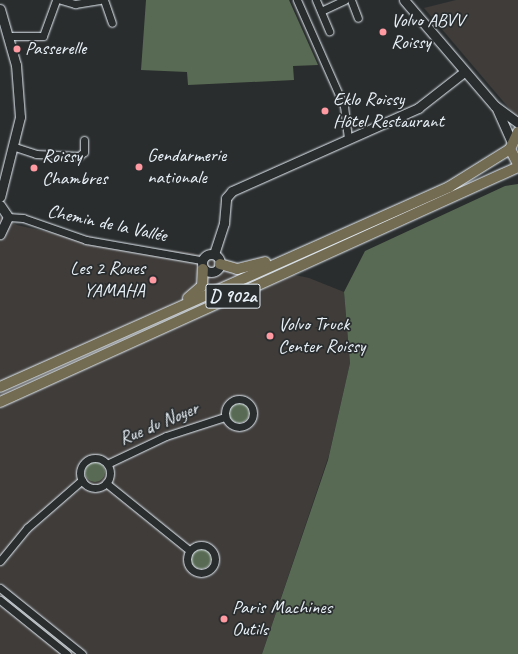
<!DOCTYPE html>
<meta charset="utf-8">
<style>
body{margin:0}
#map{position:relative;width:518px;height:654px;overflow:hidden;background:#2a2d2e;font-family:Caveat,sans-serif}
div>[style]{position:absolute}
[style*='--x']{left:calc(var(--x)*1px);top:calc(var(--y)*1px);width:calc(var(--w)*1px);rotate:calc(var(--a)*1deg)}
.built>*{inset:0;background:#3f3c3a}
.green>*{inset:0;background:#586a53}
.round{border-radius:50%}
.roads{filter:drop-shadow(0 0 1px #e8f1f8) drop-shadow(0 0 1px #e8f1f8)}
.street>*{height:7px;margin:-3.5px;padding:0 3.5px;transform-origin:3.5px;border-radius:3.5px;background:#2a2d2e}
.street>.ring{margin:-3.5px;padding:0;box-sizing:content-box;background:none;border:7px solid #2a2d2e;border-radius:50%}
.secondary>*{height:9px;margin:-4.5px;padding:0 4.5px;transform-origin:4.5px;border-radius:4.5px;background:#2a2d2e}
.secondary>.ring{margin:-4.5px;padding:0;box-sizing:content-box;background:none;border:9px solid #2a2d2e;border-radius:50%}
.primary>*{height:10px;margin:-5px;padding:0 5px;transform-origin:5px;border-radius:5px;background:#736b52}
.dots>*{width:11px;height:11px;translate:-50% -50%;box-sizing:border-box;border:2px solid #2a2d2e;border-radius:50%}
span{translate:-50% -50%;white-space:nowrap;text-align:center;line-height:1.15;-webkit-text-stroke:3.5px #2a2d2e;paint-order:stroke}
.shield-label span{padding:1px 3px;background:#2a2d2e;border:1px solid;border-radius:3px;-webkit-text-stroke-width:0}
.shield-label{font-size:18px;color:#e8f1f8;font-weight:700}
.poi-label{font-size:19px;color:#e8f1f8}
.left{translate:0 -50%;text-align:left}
.right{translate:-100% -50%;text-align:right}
.street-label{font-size:19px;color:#e8f1f8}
</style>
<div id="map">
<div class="built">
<div style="clip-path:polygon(456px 0,518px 0,518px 119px,424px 8px)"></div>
<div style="clip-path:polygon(0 217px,17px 225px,88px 241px,188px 252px,309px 278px,344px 292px,350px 363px,329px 455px,262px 654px,0 654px)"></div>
</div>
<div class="green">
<div style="clip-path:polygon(146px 0,289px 0,318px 65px,293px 66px,294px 80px,188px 85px,187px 72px,141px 70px)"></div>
<div style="clip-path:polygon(518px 184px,518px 654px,262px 654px,328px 460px,350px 363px,344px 292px,365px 251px,505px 186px)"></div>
<div class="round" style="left:229px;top:403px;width:20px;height:20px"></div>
<div class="round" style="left:85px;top:462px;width:20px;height:20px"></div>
<div class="round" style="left:191px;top:549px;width:20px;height:20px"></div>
</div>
<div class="roads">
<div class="street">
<div style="--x:61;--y:0;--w:15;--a:16"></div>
<div style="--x:75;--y:4;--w:25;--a:-9"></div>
<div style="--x:104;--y:0;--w:24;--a:71"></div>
<div style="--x:297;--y:0;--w:116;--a:66.1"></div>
<div style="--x:344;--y:106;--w:33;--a:83"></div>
<div style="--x:316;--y:0;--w:34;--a:67"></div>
<div style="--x:351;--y:0;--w:19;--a:69"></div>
<div style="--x:321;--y:11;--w:26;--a:-25"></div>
<div style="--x:9;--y:36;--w:34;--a:0"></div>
<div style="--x:43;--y:36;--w:38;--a:-70"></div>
<div style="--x:15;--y:147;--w:22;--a:18"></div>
<div style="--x:36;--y:154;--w:43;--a:2.7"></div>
<div style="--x:79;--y:156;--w:6;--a:-39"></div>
<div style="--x:84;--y:152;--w:12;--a:-90"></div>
<div style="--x:8;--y:217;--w:15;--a:4"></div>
<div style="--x:23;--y:218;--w:67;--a:19.2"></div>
<div style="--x:86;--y:240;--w:117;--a:9.9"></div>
<div class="ring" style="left:225px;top:399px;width:21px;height:21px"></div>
<div class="ring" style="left:80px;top:458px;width:23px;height:23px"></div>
<div style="--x:107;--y:464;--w:65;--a:-25.4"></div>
<div style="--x:166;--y:436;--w:62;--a:-17.9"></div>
<div style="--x:106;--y:483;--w:107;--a:38.9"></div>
<div class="ring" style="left:187px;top:545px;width:21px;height:21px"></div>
<div style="--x:0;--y:561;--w:43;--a:-50.7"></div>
<div style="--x:27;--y:528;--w:73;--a:-41.1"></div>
<div style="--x:0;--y:588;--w:105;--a:38.8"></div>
<div style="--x:0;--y:600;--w:86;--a:38.9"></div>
</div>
<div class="secondary">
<div style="--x:404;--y:0;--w:140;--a:49.4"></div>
<div style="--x:495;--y:106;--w:29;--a:36"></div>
<div style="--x:0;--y:9;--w:58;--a:74.1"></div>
<div style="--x:16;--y:65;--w:52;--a:85.6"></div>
<div style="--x:20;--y:117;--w:82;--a:104"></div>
<div style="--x:497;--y:109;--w:35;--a:66"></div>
<div style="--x:0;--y:205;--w:14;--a:56"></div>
<div style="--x:8;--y:217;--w:19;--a:115"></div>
<div class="ring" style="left:202px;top:254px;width:9px;height:9px"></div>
<div style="--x:214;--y:254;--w:33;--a:-72"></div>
<div style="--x:224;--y:223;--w:25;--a:-85"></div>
<div style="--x:226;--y:198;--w:9;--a:-49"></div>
<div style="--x:232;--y:191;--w:204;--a:-24"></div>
<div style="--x:418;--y:108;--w:58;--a:-38"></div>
</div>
<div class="primary">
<div style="--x:518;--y:132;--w:19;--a:115"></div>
<div style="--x:510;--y:149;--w:17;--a:62"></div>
<div style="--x:220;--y:264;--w:18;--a:16"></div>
<div style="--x:237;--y:269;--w:29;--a:-14"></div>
<div style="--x:188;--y:298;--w:18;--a:-41"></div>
<div style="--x:202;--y:286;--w:17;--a:-87"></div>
<div style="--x:0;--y:387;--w:492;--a:-24"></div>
<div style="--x:449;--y:187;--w:72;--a:-31.9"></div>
<div style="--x:0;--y:402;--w:569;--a:-24.4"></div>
</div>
</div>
<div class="dots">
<div style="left:383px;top:32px;background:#ff9aa2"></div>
<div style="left:17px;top:49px;background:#ff9aa2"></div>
<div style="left:325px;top:111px;background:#ff9aa2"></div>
<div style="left:139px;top:167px;background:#ff9aa2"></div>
<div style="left:34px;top:168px;background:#ff9aa2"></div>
<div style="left:153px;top:280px;background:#ff9aa2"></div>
<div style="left:270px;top:336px;background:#ff9aa2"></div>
<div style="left:224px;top:619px;background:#ff9aa2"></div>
</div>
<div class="shield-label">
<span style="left:233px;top:296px">D 902a</span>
</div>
<div class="poi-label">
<span class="left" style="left:391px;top:32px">Volvo ABVV<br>Roissy</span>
<span class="left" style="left:25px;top:49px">Passerelle</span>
<span class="left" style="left:333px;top:111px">Eklo Roissy<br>Hôtel Restaurant</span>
<span class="left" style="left:147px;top:167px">Gendarmerie<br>nationale</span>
<span class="left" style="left:42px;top:168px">Roissy<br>Chambres</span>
<span class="right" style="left:145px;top:280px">Les 2 Roues<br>YAMAHA</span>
<span class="left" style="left:278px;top:336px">Volvo Truck<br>Center Roissy</span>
<span class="left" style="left:232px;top:619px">Paris Machines<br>Outils</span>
</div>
<div class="street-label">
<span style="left:107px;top:224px;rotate:12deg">Chemin de la Vallée</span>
<span style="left:159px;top:424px;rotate:-23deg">Rue du Noyer</span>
</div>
</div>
